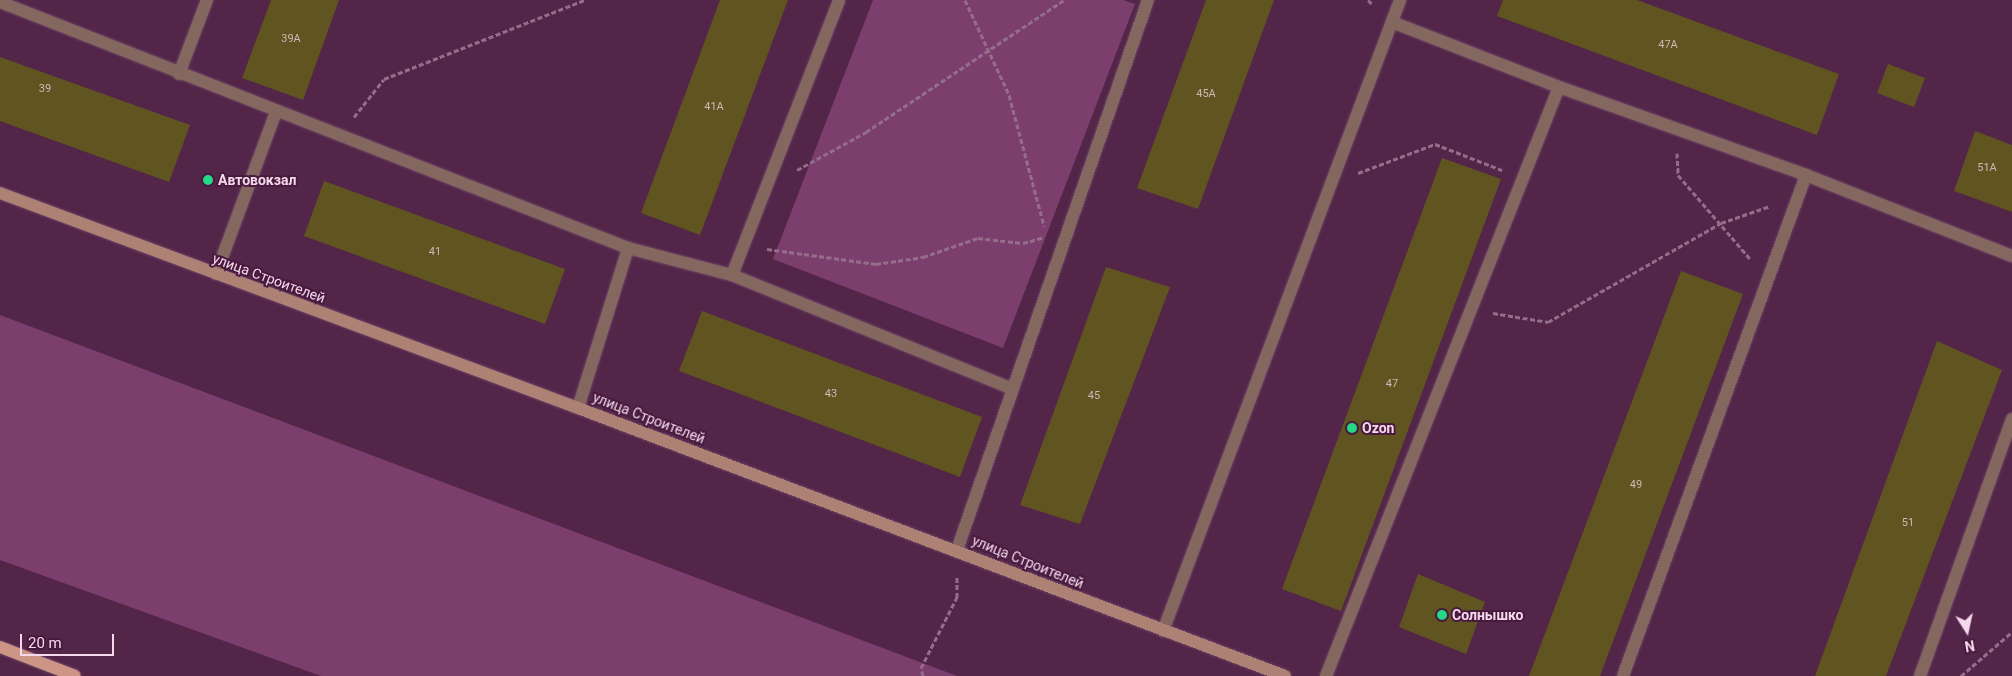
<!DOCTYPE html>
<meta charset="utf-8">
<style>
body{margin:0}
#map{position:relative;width:2012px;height:676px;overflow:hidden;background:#532649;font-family:Roboto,sans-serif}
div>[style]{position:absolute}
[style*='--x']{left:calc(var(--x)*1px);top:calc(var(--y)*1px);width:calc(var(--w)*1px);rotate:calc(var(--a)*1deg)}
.green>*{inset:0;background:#7b3e6d}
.building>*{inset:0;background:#605420}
.path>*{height:3px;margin-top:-1.5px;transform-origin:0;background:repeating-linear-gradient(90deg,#946d8a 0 5px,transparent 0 7.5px)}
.roads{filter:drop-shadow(0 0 1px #704667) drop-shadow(0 0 1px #704667)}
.lane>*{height:12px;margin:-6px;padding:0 6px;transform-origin:6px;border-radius:6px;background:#846860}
.secondary>*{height:12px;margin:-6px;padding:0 6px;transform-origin:6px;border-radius:6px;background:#ad8275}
.primary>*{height:12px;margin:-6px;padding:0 6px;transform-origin:6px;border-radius:6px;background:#cd9585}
.dots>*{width:14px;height:14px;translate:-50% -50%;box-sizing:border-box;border:2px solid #481b3e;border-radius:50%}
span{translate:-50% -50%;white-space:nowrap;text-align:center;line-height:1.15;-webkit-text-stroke:4px #481b3e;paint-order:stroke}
.number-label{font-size:11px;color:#d0b7ba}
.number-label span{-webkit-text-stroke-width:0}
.poi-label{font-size:14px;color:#f6d8ed;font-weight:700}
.left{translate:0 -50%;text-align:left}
.street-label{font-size:14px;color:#f6d8ed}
.north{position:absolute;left:1942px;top:606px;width:50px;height:50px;-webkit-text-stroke:4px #481b3e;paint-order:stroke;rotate:170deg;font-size:14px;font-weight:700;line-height:20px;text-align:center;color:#f6d8ed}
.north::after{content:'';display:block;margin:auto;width:18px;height:22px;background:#f6d8ed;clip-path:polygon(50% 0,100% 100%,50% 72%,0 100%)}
.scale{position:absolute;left:20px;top:634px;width:94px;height:22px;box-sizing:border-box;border:2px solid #f6d8ed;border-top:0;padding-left:6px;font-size:15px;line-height:18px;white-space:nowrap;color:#f6d8ed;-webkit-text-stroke:4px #481b3e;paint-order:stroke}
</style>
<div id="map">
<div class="green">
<div style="clip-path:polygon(873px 0,1123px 0,1135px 4px,1003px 348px,773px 259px)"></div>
<div style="clip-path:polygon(0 315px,957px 676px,321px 676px,0 560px)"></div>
</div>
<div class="building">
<div style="clip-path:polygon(271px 0,339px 0,303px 100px,242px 78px)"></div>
<div style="clip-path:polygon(720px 0,788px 0,700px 235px,641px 213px)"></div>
<div style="clip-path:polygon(1206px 0,1274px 0,1198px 209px,1137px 188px)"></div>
<div style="clip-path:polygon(1503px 0,1637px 0,1839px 74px,1817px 135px,1497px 16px)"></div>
<div style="clip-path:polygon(0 57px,190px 125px,169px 182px,0 121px)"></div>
<div style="clip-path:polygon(1888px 64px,1925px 78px,1914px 107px,1877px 93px)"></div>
<div style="clip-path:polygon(1975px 131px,2012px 145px,2012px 212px,1954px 191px)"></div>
<div style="clip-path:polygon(1442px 158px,1501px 179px,1341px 611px,1282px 589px)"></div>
<div style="clip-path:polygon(324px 181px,565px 269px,545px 324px,304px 236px)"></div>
<div style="clip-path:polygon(1106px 267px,1170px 287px,1080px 524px,1020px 505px)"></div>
<div style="clip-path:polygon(1681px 271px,1743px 294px,1600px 676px,1529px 676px)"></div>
<div style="clip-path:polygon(702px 311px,982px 417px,960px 477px,679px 371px)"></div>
<div style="clip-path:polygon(1937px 341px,2002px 370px,1886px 676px,1815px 676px)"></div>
<div style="clip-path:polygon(1418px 574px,1485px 602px,1466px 654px,1399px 627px)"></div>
</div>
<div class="path">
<div style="--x:965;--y:0;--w:105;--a:65.1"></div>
<div style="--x:1009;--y:95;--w:136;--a:75"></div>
<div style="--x:1368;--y:0;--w:7;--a:45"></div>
<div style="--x:354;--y:117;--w:48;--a:-51.7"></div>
<div style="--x:384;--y:79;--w:216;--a:-21.5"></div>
<div style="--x:1677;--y:153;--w:22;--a:87"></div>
<div style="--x:1678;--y:175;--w:112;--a:49.3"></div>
<div style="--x:797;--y:170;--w:79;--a:-28.8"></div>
<div style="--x:866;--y:132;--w:238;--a:-33.7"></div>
<div style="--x:1358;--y:173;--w:82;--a:-20.6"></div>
<div style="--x:1435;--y:144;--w:72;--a:21.2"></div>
<div style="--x:767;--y:249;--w:110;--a:7.8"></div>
<div style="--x:876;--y:264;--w:48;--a:-8.5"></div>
<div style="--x:923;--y:257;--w:58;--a:-19.1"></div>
<div style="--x:978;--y:238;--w:45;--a:6.3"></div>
<div style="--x:1023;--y:243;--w:20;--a:-15"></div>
<div style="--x:1493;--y:313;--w:56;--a:9.3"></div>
<div style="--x:1548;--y:322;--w:199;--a:-29.8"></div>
<div style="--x:1721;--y:223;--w:52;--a:-19.1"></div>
<div style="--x:923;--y:676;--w:8;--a:-104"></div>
<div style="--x:921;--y:668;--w:80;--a:-63.1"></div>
<div style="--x:957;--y:597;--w:22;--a:-90"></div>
<div style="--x:1961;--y:676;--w:67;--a:-40.8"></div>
</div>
<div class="roads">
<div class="lane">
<div style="--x:0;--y:2;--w:674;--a:21.39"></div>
<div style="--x:628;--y:248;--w:107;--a:14.6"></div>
<div style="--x:732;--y:275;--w:303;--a:22.1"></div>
<div style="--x:1392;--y:22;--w:179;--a:21.3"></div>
<div style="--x:1559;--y:87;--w:262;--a:19.6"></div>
<div style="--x:1806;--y:175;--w:221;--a:21.5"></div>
<div style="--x:179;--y:74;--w:79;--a:-69.3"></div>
<div style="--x:216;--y:274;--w:173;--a:-69.7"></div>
<div style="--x:732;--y:275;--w:295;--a:-68.7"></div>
<div style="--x:578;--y:408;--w:168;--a:-72.6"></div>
<div style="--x:957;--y:550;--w:582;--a:-70.85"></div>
<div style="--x:1163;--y:631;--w:674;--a:-69.41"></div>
<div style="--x:1326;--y:676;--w:633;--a:-68.42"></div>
<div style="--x:1623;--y:676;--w:533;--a:-69.93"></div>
<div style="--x:1920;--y:676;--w:273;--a:-70.3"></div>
</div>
<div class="secondary">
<div style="--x:0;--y:193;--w:617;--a:20.4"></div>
<div style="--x:578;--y:408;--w:756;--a:20.76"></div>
</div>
<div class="primary">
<div style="--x:0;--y:647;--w:80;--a:21.1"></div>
</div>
</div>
<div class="dots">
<div style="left:208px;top:180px;background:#24d886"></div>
<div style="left:1352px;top:428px;background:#24d886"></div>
<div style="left:1442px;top:615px;background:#24d886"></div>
</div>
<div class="number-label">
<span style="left:291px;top:39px">39А</span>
<span style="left:1668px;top:45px">47А</span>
<span style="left:45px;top:89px">39</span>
<span style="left:1206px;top:94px">45А</span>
<span style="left:714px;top:107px">41А</span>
<span style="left:1987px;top:168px">51А</span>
<span style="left:435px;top:252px">41</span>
<span style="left:1392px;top:384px">47</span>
<span style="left:831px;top:394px">43</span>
<span style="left:1094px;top:396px">45</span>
<span style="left:1636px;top:485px">49</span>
<span style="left:1908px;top:523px">51</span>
</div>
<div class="poi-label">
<span class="left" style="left:218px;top:180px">Автовокзал</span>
<span class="left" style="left:1362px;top:428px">Ozon</span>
<span class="left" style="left:1452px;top:615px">Солнышко</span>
</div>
<div class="street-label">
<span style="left:269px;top:278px;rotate:20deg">улица Строителей</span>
<span style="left:649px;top:418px;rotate:21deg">улица Строителей</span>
<span style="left:1028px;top:562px;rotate:22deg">улица Строителей</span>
</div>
<div class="north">N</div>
<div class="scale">20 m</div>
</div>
